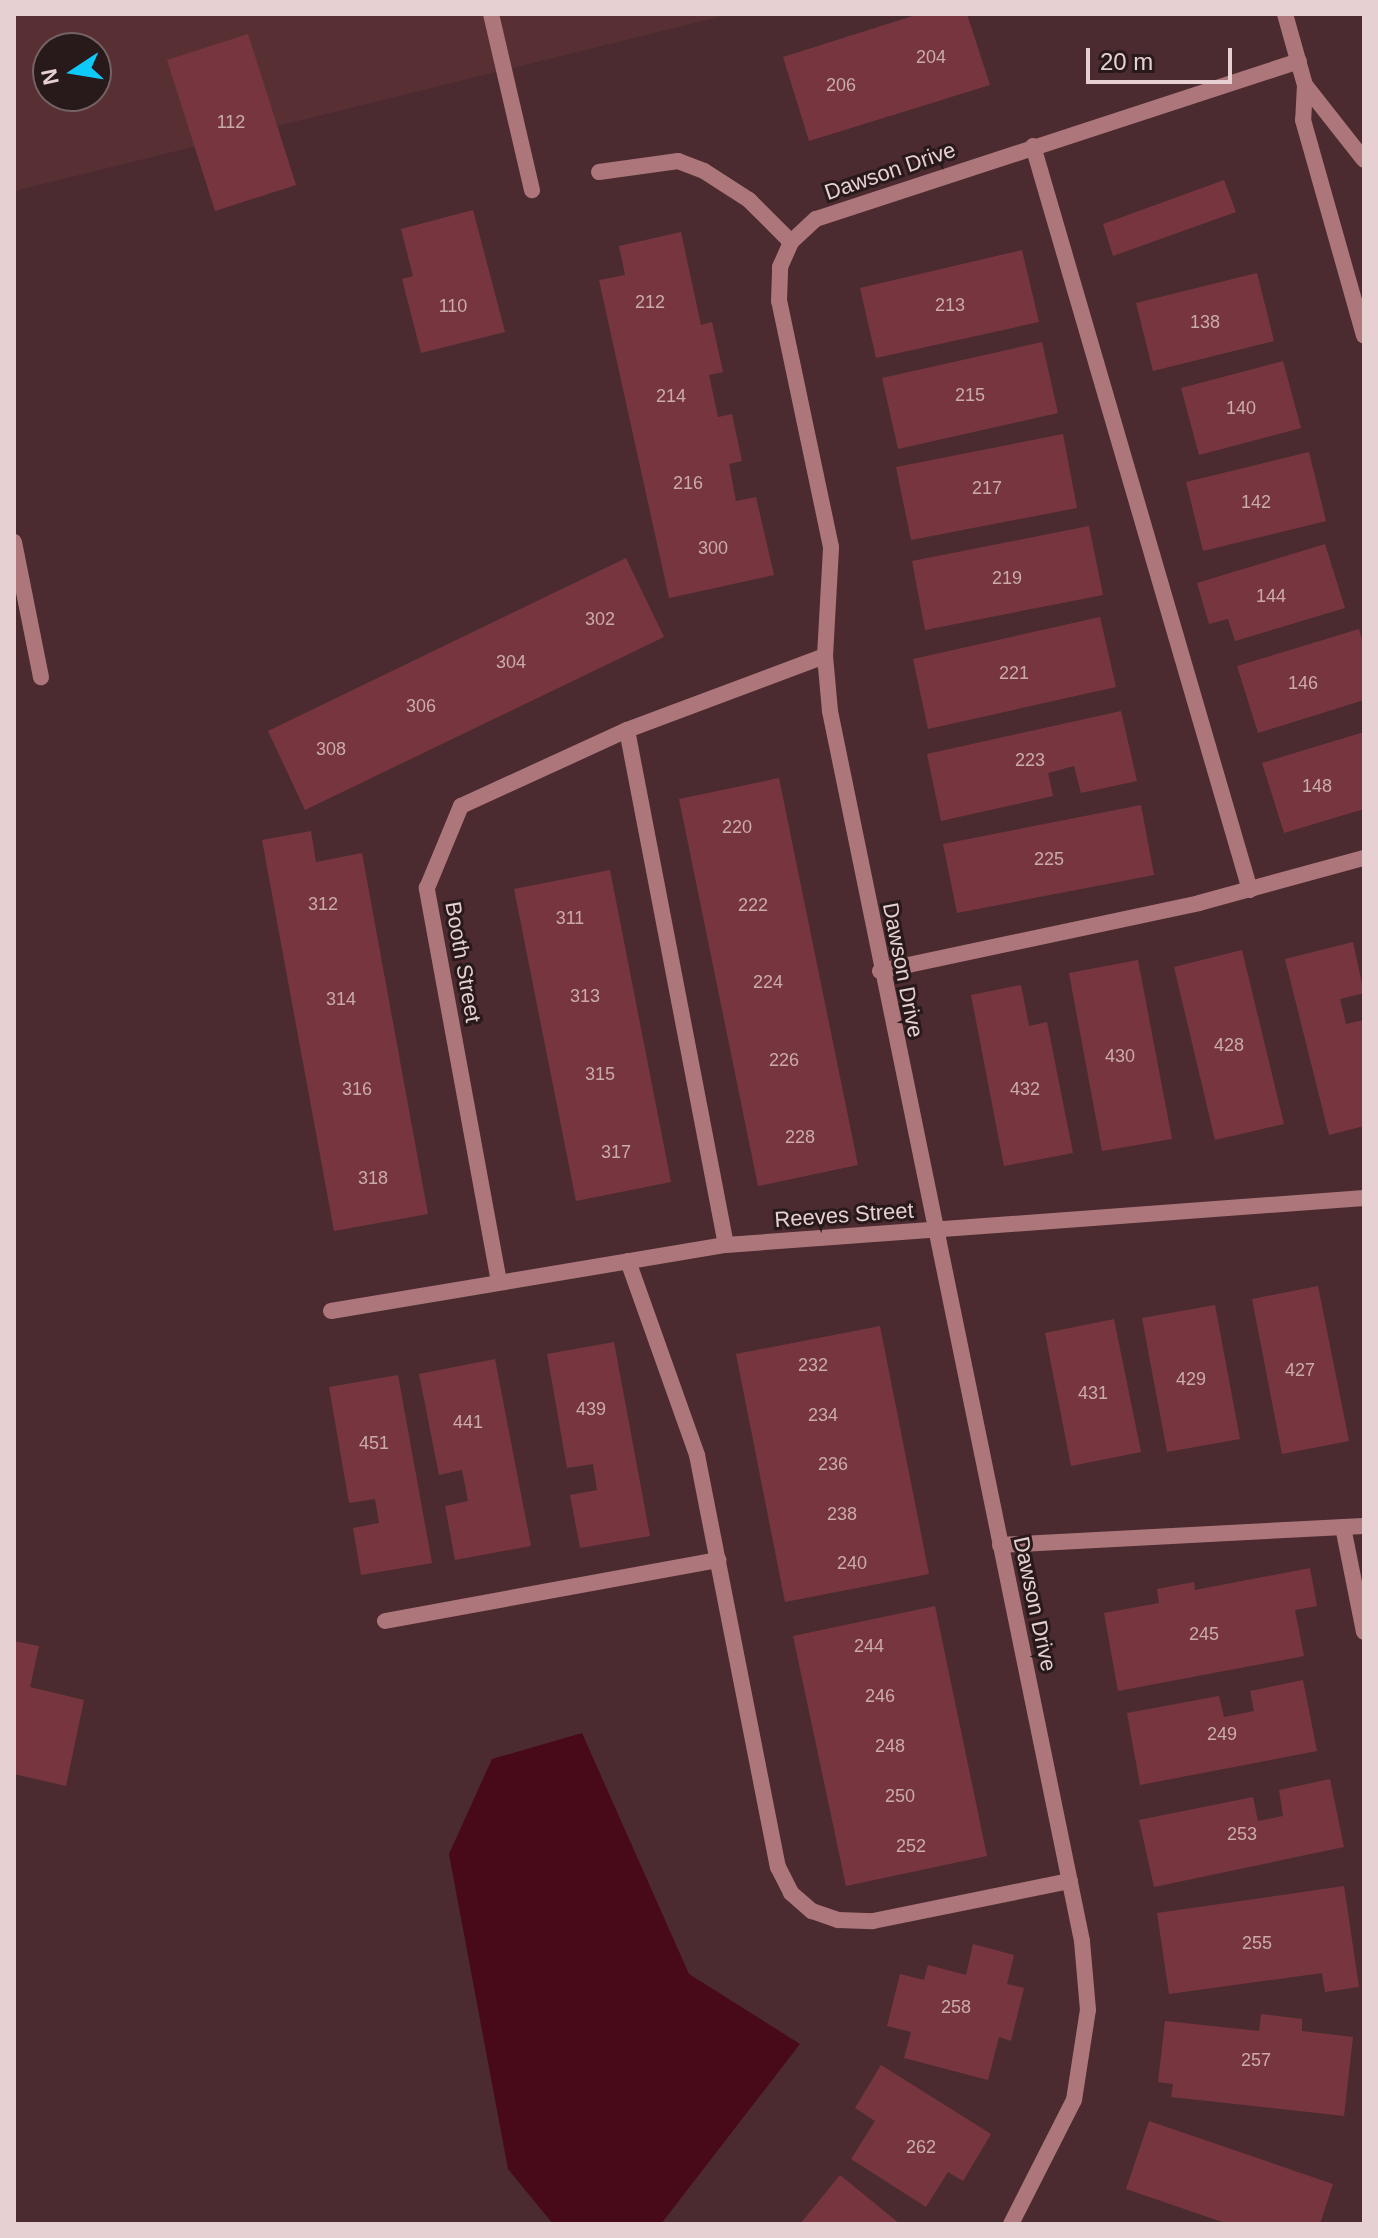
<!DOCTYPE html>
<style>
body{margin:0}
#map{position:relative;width:1378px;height:2238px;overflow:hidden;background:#4b2b2f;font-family:Helvetica,sans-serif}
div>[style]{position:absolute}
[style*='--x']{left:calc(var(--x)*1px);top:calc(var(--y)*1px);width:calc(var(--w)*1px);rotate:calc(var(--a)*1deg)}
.built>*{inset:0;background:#583034}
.water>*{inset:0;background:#480918}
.building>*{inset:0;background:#77363f}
.service>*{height:16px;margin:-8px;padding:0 8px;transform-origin:8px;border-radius:8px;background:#ad767b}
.minor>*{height:16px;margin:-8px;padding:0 8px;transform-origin:8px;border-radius:8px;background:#ad767b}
span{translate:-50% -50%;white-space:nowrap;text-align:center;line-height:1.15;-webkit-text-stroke:6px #28191a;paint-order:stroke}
.number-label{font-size:18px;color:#caaaad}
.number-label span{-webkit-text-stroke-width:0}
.street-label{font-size:22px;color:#e6d0d2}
.frame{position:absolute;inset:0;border:16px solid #e6d0d2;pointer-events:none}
.north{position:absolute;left:32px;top:32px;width:80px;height:80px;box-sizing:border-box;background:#28191a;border:2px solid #746264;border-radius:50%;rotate:258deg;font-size:22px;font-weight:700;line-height:32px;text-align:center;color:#e6d0d2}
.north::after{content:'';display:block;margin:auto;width:28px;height:36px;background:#0dcafa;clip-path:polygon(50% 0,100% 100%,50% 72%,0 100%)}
.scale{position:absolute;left:1086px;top:48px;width:146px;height:36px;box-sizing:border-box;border:4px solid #e6d0d2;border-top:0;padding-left:10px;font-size:24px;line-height:28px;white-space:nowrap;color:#e6d0d2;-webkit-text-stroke:6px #28191a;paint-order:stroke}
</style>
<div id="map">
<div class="built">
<div style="clip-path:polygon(evenodd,14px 14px,730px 14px,14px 191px,14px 14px,48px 48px,96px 48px,96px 96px,48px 96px,48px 48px)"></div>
</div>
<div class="water">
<div style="clip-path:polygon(582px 1733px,689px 1974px,800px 2044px,661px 2224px,553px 2224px,508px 2169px,449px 1854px,492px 1759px)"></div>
</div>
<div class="building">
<div style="clip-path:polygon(919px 14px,967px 14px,990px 85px,809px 141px,783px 57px)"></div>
<div style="clip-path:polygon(248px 34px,296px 185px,215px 211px,167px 60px)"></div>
<div style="clip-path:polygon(1224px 180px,1236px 212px,1113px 256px,1103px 224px)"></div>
<div style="clip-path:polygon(473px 210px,505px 332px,421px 353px,402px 279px,413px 276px,401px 229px)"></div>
<div style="clip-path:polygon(681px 232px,701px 325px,712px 322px,723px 372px,709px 375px,718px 417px,732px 414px,742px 461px,729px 464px,736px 501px,756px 497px,774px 575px,669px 598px,599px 280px,625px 275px,619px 246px)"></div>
<div style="clip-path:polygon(1022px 250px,1039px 322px,876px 358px,860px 288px)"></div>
<div style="clip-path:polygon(1257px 273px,1274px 341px,1153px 371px,1136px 303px)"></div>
<div style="clip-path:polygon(1042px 342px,1058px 413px,898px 449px,882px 378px)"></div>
<div style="clip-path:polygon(1283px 361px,1301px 428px,1199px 455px,1181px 388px)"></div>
<div style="clip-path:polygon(1063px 434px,1077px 508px,911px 540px,896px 467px)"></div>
<div style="clip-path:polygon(1309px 452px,1326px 521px,1203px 551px,1186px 482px)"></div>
<div style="clip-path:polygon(1089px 526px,1103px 595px,925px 630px,912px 561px)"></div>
<div style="clip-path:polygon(1325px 544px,1345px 608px,1235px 641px,1228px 619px,1209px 624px,1197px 583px)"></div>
<div style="clip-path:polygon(626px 558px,664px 637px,305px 810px,268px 731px)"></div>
<div style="clip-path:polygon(1100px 617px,1116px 687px,928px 729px,913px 659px)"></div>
<div style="clip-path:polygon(1359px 629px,1364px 646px,1364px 700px,1258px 733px,1237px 666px)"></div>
<div style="clip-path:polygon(1121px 711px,1137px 781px,1081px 793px,1074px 766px,1048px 773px,1053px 796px,941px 821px,927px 754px)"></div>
<div style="clip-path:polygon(1364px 732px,1364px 809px,1284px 833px,1262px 763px)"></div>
<div style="clip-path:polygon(779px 778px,858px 1165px,758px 1186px,679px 799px)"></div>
<div style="clip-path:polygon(1141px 805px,1154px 875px,957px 913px,943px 844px)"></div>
<div style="clip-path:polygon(311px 831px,316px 862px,362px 853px,428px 1214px,334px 1231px,262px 840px)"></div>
<div style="clip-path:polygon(610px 870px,671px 1182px,576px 1201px,514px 889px)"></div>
<div style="clip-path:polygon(1353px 942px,1364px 993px,1340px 999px,1346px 1024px,1364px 1020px,1364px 1126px,1329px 1135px,1285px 959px)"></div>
<div style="clip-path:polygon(1242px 950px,1284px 1124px,1215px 1140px,1174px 967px)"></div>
<div style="clip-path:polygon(1138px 960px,1172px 1139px,1102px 1151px,1069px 973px)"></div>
<div style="clip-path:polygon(1021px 985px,1029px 1026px,1047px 1022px,1073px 1153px,1004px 1166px,971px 995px)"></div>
<div style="clip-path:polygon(1318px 1286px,1349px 1441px,1282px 1454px,1252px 1299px)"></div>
<div style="clip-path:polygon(1215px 1305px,1240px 1439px,1167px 1452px,1142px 1318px)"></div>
<div style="clip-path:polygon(1114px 1319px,1141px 1452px,1071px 1466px,1045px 1333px)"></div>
<div style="clip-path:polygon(880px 1326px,929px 1574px,785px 1602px,736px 1354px)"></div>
<div style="clip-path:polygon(614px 1342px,650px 1536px,580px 1548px,570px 1495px,597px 1490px,593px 1464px,567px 1468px,547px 1354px)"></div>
<div style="clip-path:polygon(495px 1359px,531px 1546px,455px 1560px,445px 1506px,468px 1501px,462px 1470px,439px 1475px,419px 1374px)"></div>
<div style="clip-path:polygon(398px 1375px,432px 1563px,361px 1575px,353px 1528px,379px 1523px,375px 1499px,349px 1503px,329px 1387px)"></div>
<div style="clip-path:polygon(1310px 1568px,1317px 1606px,1295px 1610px,1304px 1656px,1118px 1691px,1104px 1613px,1159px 1603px,1157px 1589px,1194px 1582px,1195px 1590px)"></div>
<div style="clip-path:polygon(935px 1606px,987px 1856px,846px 1886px,793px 1636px)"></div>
<div style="clip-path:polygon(14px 1641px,39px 1646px,30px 1687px,84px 1700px,66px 1786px,14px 1774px)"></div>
<div style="clip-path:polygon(1303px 1680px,1317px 1751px,1140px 1785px,1127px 1713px,1219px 1696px,1224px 1717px,1254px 1711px,1250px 1691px)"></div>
<div style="clip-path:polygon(1330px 1779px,1344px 1847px,1154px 1887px,1139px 1820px,1253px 1797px,1258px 1821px,1283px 1816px,1279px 1790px)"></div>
<div style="clip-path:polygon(1344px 1886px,1359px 1987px,1325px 1992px,1322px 1973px,1169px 1994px,1157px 1913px)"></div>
<div style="clip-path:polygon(973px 1944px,1014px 1955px,1007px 1984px,1024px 1988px,1011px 2041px,999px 2037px,988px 2080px,904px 2058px,911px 2032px,887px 2026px,900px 1974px,924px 1980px,928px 1965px,966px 1975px)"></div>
<div style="clip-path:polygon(1261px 2014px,1302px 2019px,1302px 2031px,1353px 2037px,1344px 2116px,1171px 2097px,1173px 2084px,1158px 2082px,1165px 2021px,1259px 2031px)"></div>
<div style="clip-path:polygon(881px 2065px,991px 2134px,963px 2181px,948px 2172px,926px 2207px,851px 2159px,875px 2121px,855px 2108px)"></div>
<div style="clip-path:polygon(1149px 2121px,1333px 2184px,1320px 2224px,1228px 2224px,1126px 2189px)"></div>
<div style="clip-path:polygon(840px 2175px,900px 2224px,800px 2224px)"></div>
</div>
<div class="service">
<div style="--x:1033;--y:146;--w:775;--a:73.74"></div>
<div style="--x:627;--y:730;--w:524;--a:79.12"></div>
<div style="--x:880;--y:971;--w:326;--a:-12"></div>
<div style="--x:1199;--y:903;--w:171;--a:-15.3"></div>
<div style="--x:628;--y:1261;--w:206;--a:70.4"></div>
<div style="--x:697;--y:1455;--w:420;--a:78.9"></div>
<div style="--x:778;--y:1867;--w:29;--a:63"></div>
<div style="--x:791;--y:1893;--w:28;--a:41"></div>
<div style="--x:812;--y:1911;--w:28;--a:19"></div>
<div style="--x:838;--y:1920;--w:35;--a:2"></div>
<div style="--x:873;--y:1921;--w:201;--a:-11.5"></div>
<div style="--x:1343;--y:1527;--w:107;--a:78.7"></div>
<div style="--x:1000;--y:1545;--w:364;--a:-3"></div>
<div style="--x:385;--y:1621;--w:339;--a:-10.4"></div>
</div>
<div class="minor">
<div style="--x:491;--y:14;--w:181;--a:76.9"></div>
<div style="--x:1285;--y:14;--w:74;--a:74.3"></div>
<div style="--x:1305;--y:85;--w:35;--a:93"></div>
<div style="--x:1303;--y:120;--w:224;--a:74.2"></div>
<div style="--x:1305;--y:85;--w:95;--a:51.8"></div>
<div style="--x:599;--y:172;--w:80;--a:-7.9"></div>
<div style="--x:678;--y:161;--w:28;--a:21"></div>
<div style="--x:704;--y:171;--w:54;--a:32.8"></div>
<div style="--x:749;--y:200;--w:59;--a:45"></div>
<div style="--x:14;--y:542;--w:138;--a:78.7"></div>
<div style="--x:499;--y:1282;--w:401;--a:-100.4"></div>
<div style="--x:427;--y:888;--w:89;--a:-67.5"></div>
<div style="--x:461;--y:806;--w:183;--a:-24.6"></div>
<div style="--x:627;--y:730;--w:211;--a:-20.5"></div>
<div style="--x:331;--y:1311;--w:400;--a:-9.5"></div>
<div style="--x:726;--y:1245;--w:640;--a:-4.21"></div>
<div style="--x:1011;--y:2224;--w:139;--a:-63.1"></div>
<div style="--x:1074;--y:2100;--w:91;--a:-81.2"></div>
<div style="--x:1088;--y:2010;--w:69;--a:-95"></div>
<div style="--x:1082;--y:1941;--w:1256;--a:-101.58"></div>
<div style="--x:830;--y:711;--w:55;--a:-95.2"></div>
<div style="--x:825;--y:656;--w:109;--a:-86.8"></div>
<div style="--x:831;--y:547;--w:251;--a:-101.9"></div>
<div style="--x:779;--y:301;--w:34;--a:-88"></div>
<div style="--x:780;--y:267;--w:27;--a:-66"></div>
<div style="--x:791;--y:242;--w:34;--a:-43"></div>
<div style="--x:816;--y:219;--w:508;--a:-18.11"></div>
</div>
<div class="number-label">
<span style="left:931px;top:57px">204</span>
<span style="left:841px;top:85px">206</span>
<span style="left:231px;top:122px">112</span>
<span style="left:650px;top:302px">212</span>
<span style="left:950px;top:305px">213</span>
<span style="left:453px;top:306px">110</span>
<span style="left:1205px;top:322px">138</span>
<span style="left:970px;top:395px">215</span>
<span style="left:671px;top:396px">214</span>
<span style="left:1241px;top:408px">140</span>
<span style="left:688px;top:483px">216</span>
<span style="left:987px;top:488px">217</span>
<span style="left:1256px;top:502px">142</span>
<span style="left:713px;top:548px">300</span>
<span style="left:1007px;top:578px">219</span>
<span style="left:1271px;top:596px">144</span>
<span style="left:600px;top:619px">302</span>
<span style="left:511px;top:662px">304</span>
<span style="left:1014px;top:673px">221</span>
<span style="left:1303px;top:683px">146</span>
<span style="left:421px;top:706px">306</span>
<span style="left:331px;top:749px">308</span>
<span style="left:1030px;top:760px">223</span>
<span style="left:1317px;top:786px">148</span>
<span style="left:737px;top:827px">220</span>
<span style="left:1049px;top:859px">225</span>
<span style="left:323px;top:904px">312</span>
<span style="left:753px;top:905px">222</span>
<span style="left:570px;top:918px">311</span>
<span style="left:768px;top:982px">224</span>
<span style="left:585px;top:996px">313</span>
<span style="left:341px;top:999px">314</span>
<span style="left:1229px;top:1045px">428</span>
<span style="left:1120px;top:1056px">430</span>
<span style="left:784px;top:1060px">226</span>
<span style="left:600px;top:1074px">315</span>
<span style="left:357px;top:1089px">316</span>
<span style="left:1025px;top:1089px">432</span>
<span style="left:800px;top:1137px">228</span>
<span style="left:616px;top:1152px">317</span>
<span style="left:373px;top:1178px">318</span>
<span style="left:813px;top:1365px">232</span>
<span style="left:1300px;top:1370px">427</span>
<span style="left:1191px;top:1379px">429</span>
<span style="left:1093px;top:1393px">431</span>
<span style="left:591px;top:1409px">439</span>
<span style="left:823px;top:1415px">234</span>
<span style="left:468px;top:1422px">441</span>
<span style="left:374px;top:1443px">451</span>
<span style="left:833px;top:1464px">236</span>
<span style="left:842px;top:1514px">238</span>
<span style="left:852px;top:1563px">240</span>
<span style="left:1204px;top:1634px">245</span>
<span style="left:869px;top:1646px">244</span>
<span style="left:880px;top:1696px">246</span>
<span style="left:1222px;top:1734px">249</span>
<span style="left:890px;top:1746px">248</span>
<span style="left:900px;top:1796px">250</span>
<span style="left:1242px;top:1834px">253</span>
<span style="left:911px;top:1846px">252</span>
<span style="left:1257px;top:1943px">255</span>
<span style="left:956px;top:2007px">258</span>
<span style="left:1256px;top:2060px">257</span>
<span style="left:921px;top:2147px">262</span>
</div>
<div class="street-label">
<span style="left:890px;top:171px;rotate:-19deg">Dawson Drive</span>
<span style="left:463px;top:962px;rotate:80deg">Booth Street</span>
<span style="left:903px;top:970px;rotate:79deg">Dawson Drive</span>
<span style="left:844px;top:1215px;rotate:-4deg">Reeves Street</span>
<span style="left:1035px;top:1604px;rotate:78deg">Dawson Drive</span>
</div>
<div class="frame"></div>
<div class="north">N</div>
<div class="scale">20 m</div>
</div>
